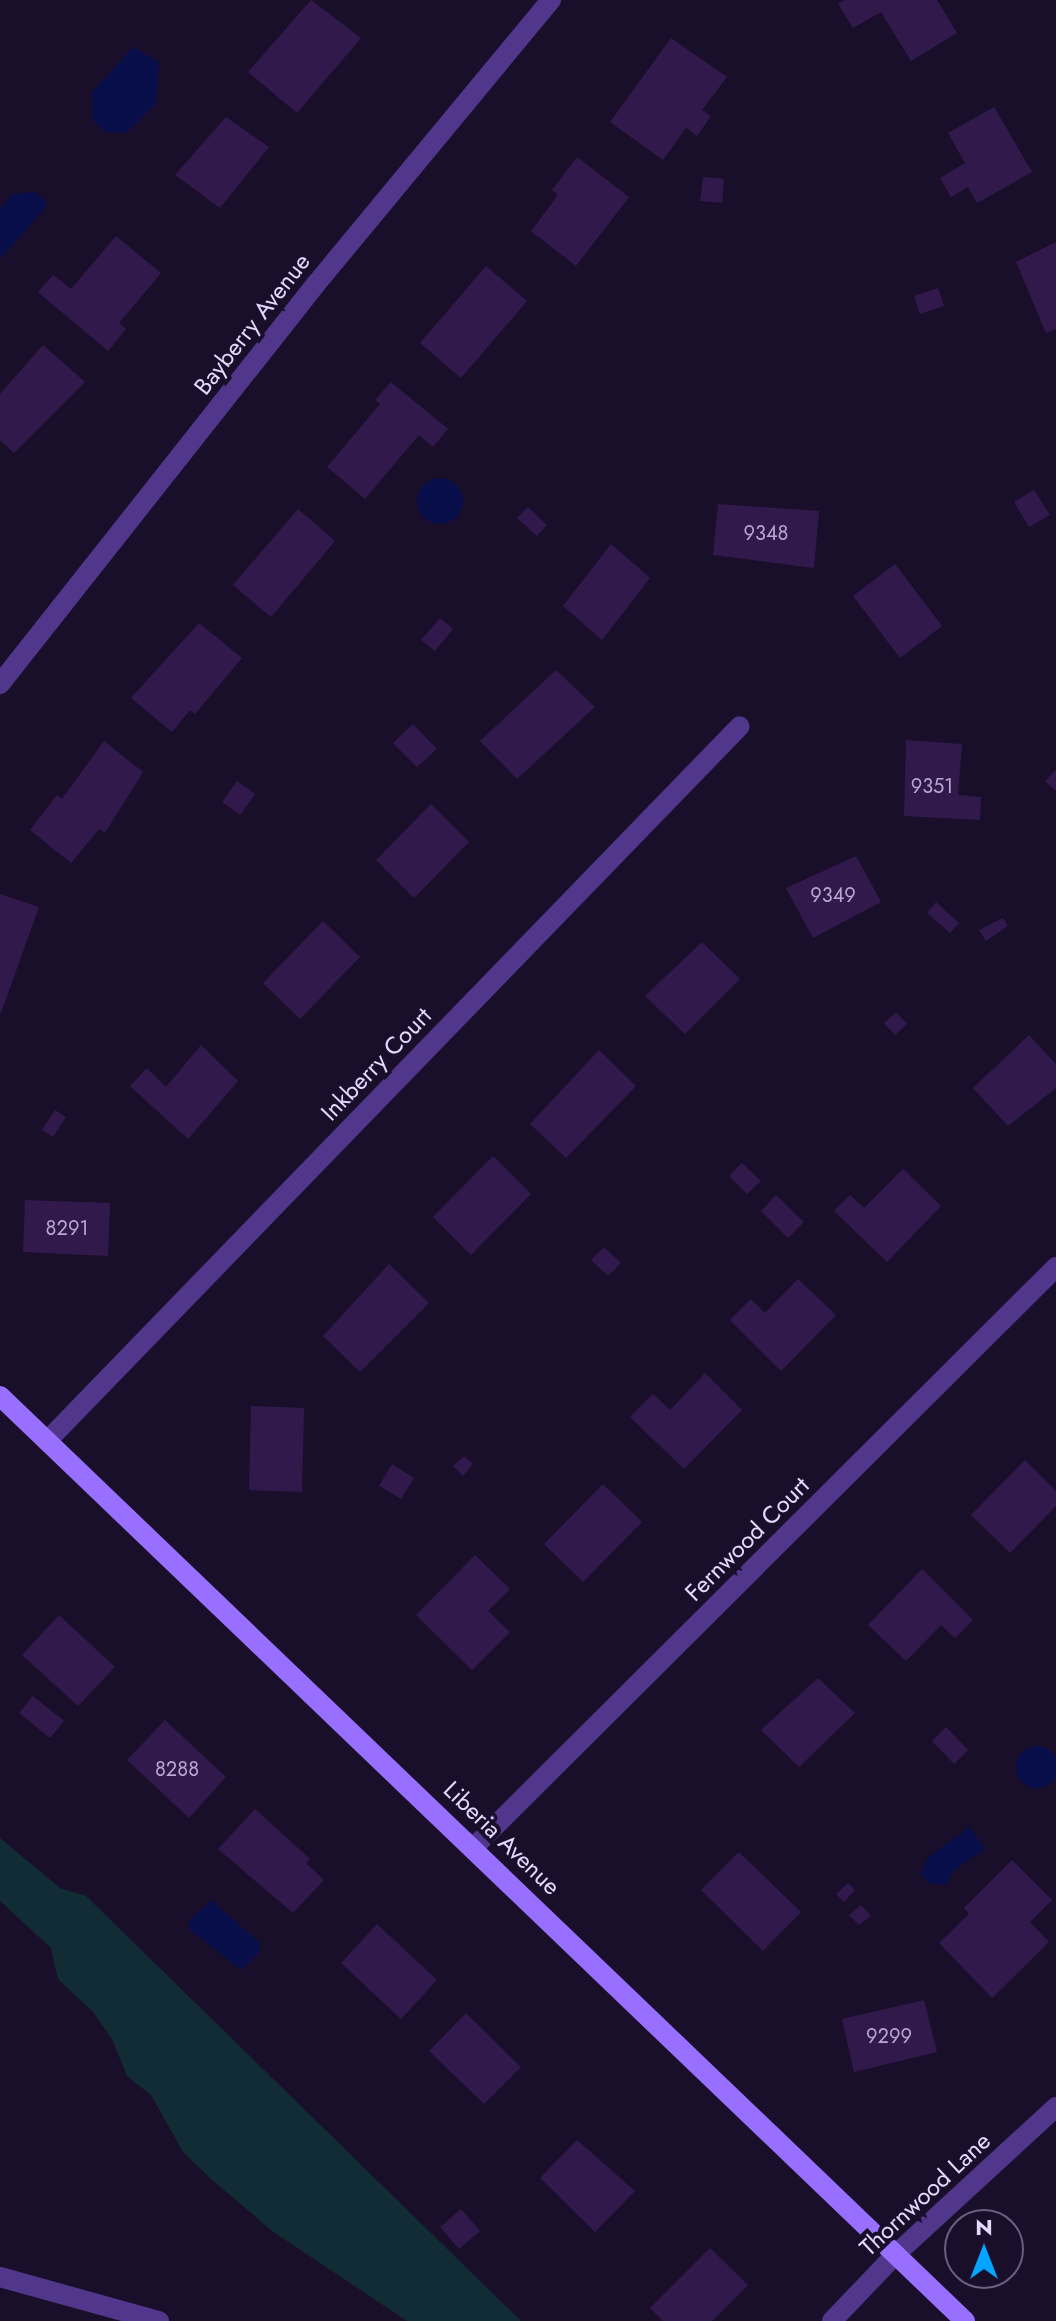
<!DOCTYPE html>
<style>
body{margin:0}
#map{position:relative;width:1056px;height:2321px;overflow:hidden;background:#1a0f2a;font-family:Jost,sans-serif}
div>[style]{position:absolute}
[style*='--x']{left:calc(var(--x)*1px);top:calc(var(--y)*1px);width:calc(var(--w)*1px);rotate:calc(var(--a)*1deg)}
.green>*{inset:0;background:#112c34}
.water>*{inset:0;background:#070e4a}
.round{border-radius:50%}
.building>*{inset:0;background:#31194c}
.street>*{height:20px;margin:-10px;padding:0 10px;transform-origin:10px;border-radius:10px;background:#50378c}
.secondary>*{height:20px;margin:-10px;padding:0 10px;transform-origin:10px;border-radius:10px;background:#986fff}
span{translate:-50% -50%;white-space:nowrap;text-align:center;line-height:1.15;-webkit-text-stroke:8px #1a0f2a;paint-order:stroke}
.number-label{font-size:20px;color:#b9a8d2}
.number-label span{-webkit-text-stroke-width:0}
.street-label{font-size:24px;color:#e6d8ff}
.north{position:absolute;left:944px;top:2209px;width:80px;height:80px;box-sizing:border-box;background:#1a0f2a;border:2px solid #6c5f7f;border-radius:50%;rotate:0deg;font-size:22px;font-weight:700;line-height:32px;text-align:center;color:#e6d8ff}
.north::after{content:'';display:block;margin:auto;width:28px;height:36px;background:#04a4ff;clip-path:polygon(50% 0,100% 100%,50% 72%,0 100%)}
</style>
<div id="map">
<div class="green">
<div style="clip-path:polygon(0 1838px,60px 1888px,86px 1896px,521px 2321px,407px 2321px,272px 2231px,211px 2179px,183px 2152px,151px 2095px,127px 2076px,112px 2039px,93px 2012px,58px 1979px,51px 1948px,0 1901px)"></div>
</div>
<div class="water">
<div style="clip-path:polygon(133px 47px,159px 62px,156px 104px,126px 133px,105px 132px,92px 119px,92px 92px)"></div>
<div style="clip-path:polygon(35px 192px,46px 201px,45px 208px,0 259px,0 209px,12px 194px)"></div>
<div class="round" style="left:417px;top:478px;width:46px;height:46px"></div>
<div class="round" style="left:1016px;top:1746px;width:42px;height:42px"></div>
<div style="clip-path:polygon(970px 1827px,985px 1849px,953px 1871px,947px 1885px,928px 1883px,920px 1873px,928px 1857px)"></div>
<div style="clip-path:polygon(211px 1900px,260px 1943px,259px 1953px,241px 1970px,189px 1929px,189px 1921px)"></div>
</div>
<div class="building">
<div style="clip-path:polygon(311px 0,361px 38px,297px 113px,248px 72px)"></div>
<div style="clip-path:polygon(845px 0,937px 0,957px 33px,911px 61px,881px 12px,853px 28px,838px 4px)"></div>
<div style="clip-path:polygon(671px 38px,727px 77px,702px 110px,711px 116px,697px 136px,686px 128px,663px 160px,610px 122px)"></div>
<div style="clip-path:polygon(994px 107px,1032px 172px,977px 203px,968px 187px,951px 197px,940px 178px,965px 163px,948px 133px)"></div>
<div style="clip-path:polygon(226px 117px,269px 147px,220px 208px,175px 175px)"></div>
<div style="clip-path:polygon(577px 157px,629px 197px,576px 266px,531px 231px,558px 195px,552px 190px)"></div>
<div style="clip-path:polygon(703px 177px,724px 179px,722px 203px,700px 201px)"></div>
<div style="clip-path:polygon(116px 236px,161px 273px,119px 323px,126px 329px,108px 351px,38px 292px,53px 275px,71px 289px)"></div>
<div style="clip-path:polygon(1056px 242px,1056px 329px,1046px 333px,1016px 262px)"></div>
<div style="clip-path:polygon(486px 266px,527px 301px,461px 378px,420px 343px)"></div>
<div style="clip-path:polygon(938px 288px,944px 306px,920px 314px,914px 296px)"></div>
<div style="clip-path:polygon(43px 345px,85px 382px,14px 453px,0 440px,0 394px)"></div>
<div style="clip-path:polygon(391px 382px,448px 429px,433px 447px,419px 435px,365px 499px,327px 467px,380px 404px,375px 400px)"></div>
<div style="clip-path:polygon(1034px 490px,1050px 515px,1029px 527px,1014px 502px)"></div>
<div style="clip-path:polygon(718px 504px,819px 511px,814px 568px,713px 555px)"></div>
<div style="clip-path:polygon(528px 507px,547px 525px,537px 536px,517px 518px)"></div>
<div style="clip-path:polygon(298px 509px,335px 541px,271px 617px,233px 585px)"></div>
<div style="clip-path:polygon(611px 544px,650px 578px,602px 640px,563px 606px)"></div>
<div style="clip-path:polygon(895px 564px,942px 626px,900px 658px,853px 596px)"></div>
<div style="clip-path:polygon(440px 618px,453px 629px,435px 651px,421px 640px)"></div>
<div style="clip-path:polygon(199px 623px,242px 658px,195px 714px,190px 710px,172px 732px,131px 698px)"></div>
<div style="clip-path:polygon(556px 670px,595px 707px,517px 779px,480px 741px)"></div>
<div style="clip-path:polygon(413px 724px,437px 749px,417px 767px,393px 743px)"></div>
<div style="clip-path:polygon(906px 740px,962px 744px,958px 795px,981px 797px,980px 820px,904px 816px)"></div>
<div style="clip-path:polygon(104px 741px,143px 772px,105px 833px,99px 829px,71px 863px,30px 830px,57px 795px,62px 799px)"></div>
<div style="clip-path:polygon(1056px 770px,1056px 791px,1045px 781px)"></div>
<div style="clip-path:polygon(237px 781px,255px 794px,240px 815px,222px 802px)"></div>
<div style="clip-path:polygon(431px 804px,469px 842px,414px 898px,376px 860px)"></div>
<div style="clip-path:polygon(856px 856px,881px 902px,813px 938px,786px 888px)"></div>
<div style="clip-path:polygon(0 894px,39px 907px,1px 1013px,0 1013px)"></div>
<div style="clip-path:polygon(936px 902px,959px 923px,950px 933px,927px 913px)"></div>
<div style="clip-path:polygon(1003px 918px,1008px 926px,986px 941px,979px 930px)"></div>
<div style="clip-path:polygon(323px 921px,360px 957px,300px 1019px,263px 983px)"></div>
<div style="clip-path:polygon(702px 942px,740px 979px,685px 1034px,645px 996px)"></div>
<div style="clip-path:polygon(896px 1012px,907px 1024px,895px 1035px,884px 1023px)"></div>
<div style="clip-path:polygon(1029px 1035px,1056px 1064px,1056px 1088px,1008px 1126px,973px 1088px)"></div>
<div style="clip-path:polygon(201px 1045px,238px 1081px,188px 1139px,130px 1086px,147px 1068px,166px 1087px)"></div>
<div style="clip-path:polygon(599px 1050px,636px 1086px,566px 1158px,530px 1124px)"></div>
<div style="clip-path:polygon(55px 1110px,66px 1117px,53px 1137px,42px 1130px)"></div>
<div style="clip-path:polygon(493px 1156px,531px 1194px,471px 1255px,433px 1217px)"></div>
<div style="clip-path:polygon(742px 1163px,761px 1181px,747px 1194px,729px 1176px)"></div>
<div style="clip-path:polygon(903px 1169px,941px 1206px,887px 1262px,834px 1211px,850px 1195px,864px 1208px)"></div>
<div style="clip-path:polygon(776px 1195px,804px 1222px,788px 1238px,761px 1211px)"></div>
<div style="clip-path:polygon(25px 1200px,110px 1203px,108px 1256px,23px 1252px)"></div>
<div style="clip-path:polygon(604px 1247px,621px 1263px,608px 1276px,591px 1260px)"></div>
<div style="clip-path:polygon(389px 1264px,429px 1303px,360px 1372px,323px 1336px)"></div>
<div style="clip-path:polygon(798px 1279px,836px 1315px,781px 1371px,730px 1320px,751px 1299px,765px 1313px)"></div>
<div style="clip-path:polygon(705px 1373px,742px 1410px,684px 1469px,630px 1417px,653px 1394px,670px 1410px)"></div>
<div style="clip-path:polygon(251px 1406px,304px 1408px,302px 1492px,249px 1490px)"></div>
<div style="clip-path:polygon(464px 1456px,473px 1464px,463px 1476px,453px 1466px)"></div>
<div style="clip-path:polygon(1025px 1460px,1056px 1491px,1056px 1506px,1010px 1553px,971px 1515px)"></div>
<div style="clip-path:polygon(392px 1464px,414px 1478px,401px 1499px,379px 1486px)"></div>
<div style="clip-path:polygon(603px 1484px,642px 1522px,583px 1582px,544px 1544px)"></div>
<div style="clip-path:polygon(475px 1555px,510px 1589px,488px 1611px,510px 1632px,472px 1670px,416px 1615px)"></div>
<div style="clip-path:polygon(922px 1569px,973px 1620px,955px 1638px,941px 1625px,906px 1661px,868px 1625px)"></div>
<div style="clip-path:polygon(59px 1615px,115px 1667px,78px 1706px,22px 1655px)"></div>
<div style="clip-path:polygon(818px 1678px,855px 1713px,799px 1767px,761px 1730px)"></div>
<div style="clip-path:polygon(33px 1696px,64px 1721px,50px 1738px,19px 1713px)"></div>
<div style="clip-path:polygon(165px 1720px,226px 1777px,189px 1818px,127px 1760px)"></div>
<div style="clip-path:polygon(946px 1727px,968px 1750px,954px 1764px,932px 1741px)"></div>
<div style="clip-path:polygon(255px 1809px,310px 1859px,306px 1863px,324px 1880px,293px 1913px,218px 1849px)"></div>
<div style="clip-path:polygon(739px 1852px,801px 1912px,763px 1951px,701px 1890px)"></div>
<div style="clip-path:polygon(1012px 1860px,1052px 1900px,1030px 1922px,1049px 1942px,992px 1998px,939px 1943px,969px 1914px,964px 1908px)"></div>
<div style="clip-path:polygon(848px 1883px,855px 1890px,844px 1902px,836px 1894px)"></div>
<div style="clip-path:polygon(861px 1905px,871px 1916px,859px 1925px,849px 1915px)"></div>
<div style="clip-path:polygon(377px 1924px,437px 1980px,401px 2019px,341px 1963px)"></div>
<div style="clip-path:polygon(924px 2000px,937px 2052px,854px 2072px,842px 2019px)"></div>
<div style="clip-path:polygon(466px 2013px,521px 2067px,484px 2104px,429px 2051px)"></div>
<div style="clip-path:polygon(577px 2140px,635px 2191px,595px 2232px,540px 2178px)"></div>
<div style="clip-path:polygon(461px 2209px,480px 2231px,459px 2249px,440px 2227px)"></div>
<div style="clip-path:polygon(710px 2248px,748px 2285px,712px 2321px,663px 2321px,650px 2308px)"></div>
</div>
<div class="street">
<div style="--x:0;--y:684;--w:510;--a:-51.69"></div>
<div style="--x:316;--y:284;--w:369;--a:-50.4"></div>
<div style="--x:50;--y:1438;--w:991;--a:-45.9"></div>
<div style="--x:474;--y:1847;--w:822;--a:-44.9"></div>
<div style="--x:0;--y:2277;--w:165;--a:15.5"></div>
<div style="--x:832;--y:2321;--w:91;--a:-46.3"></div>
<div style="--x:895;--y:2255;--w:219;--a:-42.6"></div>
</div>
<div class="secondary">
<div style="--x:0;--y:1396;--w:1337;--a:43.79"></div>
</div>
<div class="number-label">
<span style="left:766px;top:533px">9348</span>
<span style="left:932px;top:786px">9351</span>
<span style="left:833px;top:895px">9349</span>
<span style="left:67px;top:1228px">8291</span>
<span style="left:177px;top:1769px">8288</span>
<span style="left:889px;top:2036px">9299</span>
</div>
<div class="street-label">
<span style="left:252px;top:324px;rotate:-52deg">Bayberry Avenue</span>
<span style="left:376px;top:1064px;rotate:-46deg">Inkberry Court</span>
<span style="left:747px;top:1539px;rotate:-45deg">Fernwood Court</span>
<span style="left:502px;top:1838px;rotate:44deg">Liberia Avenue</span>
<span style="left:925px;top:2194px;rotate:-43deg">Thornwood Lane</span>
</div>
<div class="north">N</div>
</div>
